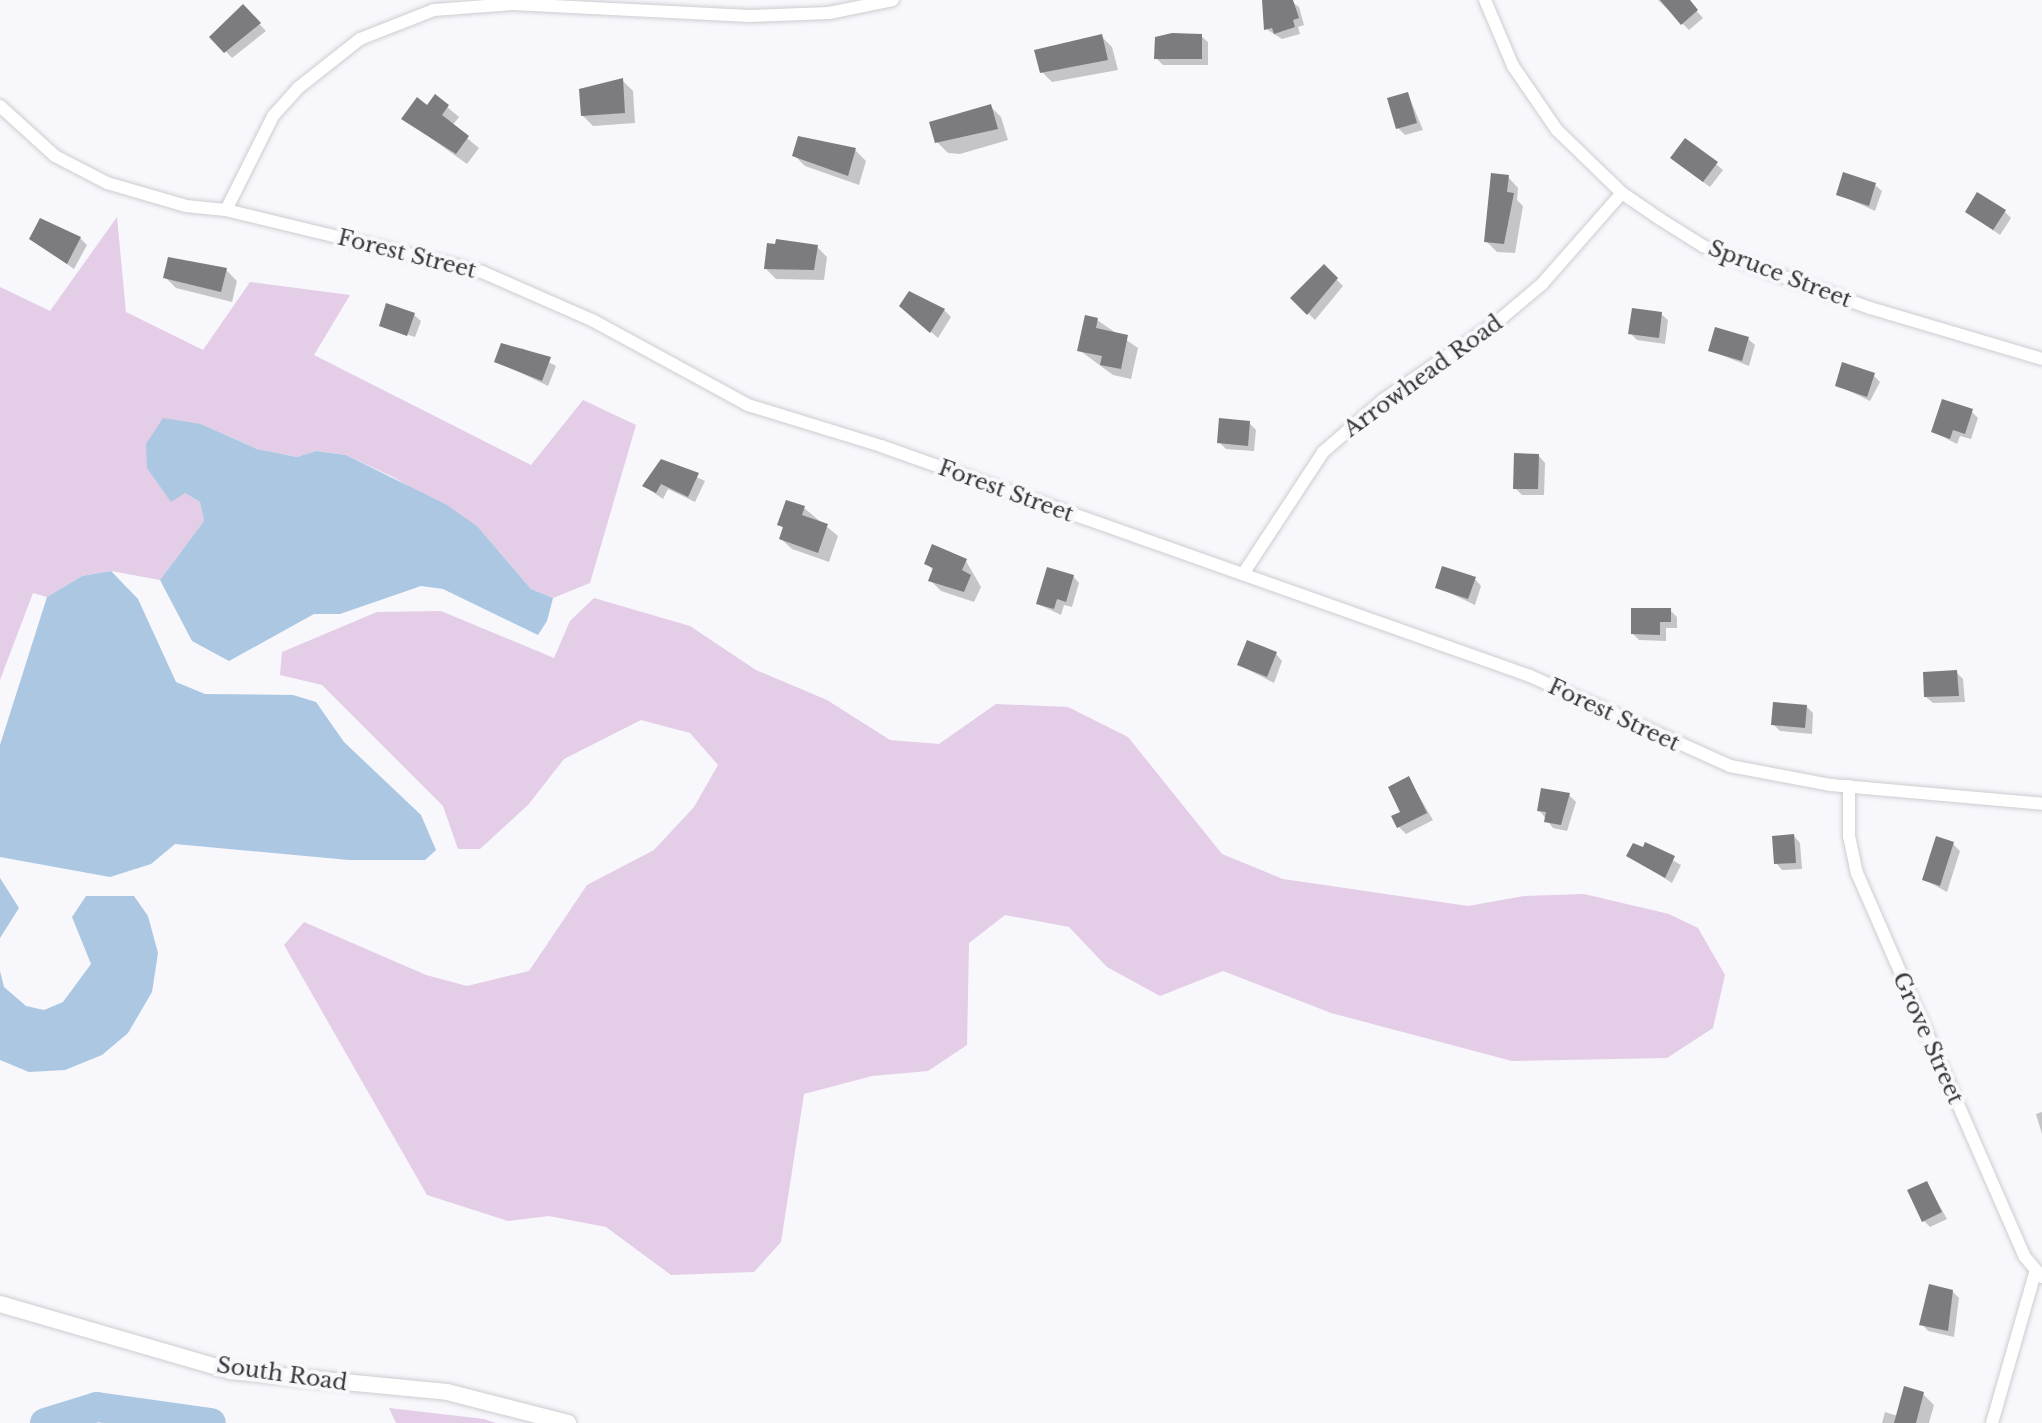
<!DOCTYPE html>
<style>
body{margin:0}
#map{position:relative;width:2042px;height:1423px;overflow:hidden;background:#f7f7fc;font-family:"Libre Baskerville",serif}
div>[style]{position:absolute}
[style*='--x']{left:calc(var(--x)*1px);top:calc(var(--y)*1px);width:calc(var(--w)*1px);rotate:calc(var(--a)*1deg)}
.green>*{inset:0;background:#e4cde7}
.water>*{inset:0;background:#acc7e2}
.shadow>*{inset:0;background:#0003}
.river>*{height:30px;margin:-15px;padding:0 15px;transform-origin:15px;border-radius:15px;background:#acc7e2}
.building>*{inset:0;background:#7c7b7f}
.roads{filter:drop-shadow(0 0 2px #cdcdd1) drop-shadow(0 0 2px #cdcdd1)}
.minor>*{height:12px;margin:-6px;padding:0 6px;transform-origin:6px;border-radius:6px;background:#fff}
.tertiary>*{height:16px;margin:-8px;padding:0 8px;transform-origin:8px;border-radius:8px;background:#fff}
span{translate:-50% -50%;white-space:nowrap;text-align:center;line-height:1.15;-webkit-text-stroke:8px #f7f7fc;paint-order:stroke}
.street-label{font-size:22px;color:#38393a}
</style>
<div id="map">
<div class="green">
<div style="clip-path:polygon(117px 217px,126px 312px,203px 350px,250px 282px,350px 295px,314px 355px,531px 465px,583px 400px,636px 425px,590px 583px,553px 598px,531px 589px,478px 527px,393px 477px,346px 455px,316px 451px,297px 457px,257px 449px,201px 424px,185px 493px,200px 502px,204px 521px,160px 580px,111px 571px,82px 576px,47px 597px,33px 593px,0 680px,0 287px,50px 311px)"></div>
<div style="clip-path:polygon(594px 598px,690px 626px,756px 670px,827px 700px,890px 740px,939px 744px,996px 704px,1068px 707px,1128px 737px,1222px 854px,1283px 879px,1468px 906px,1524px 896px,1584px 894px,1669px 914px,1698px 928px,1725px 975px,1713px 1028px,1667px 1058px,1512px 1061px,1331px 1013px,1223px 971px,1160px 996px,1107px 967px,1069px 927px,1005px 915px,969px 943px,967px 1045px,928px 1071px,872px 1076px,804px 1094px,781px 1242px,754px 1272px,671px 1275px,606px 1227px,549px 1216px,508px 1221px,427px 1195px,284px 945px,304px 922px,426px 975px,467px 986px,529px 971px,587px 885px,654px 850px,694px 807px,718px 765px,690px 733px,641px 720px,564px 759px,528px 805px,480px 849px,458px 849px,443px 806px,322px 685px,280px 675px,282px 652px,377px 612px,441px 611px,554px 658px,570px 621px)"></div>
<div style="clip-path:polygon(389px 1408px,484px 1419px,496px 1423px,396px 1423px)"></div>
</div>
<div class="water">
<div style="clip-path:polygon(163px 418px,201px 424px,257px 449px,297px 457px,316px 451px,346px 455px,447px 505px,478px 527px,531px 589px,553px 598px,547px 621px,538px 635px,443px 589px,421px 586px,340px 614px,314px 614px,229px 661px,192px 641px,160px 580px,204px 521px,200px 502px,185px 493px,171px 502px,147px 468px,146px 444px)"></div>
<div style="clip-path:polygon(111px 571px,138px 599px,176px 682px,205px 694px,293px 695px,316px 702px,344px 742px,421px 815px,436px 850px,425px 860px,349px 860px,175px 844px,151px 864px,110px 877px,0 857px,0 745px,47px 597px,82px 576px)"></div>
<div style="clip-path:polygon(0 878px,19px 908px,0 938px)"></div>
<div style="clip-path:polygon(86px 896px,134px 896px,148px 916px,158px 953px,152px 992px,128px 1033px,102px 1055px,65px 1070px,29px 1072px,0 1060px,0 971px,4px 987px,26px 1006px,44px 1010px,63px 1002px,91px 964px,72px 917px)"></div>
</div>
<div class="shadow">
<div style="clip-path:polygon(1289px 0,1299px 7px,1304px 25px,1298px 27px,1300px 34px,1282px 39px,1266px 29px)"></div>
<div style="clip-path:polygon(1658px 0,1686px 0,1703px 18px,1689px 30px)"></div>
<div style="clip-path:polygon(243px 7px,266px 31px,232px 58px,212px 37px)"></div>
<div style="clip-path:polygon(1101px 36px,1112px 47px,1118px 70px,1052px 82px,1042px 72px)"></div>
<div style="clip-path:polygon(1201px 36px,1208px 42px,1208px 65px,1163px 65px,1156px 58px)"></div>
<div style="clip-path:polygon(623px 81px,633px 91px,635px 123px,593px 126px,582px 115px)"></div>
<div style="clip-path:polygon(1408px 94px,1423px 130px,1405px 135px,1398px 128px)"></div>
<div style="clip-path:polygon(435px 97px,459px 117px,452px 126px,479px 148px,467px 164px,404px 119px,427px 108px)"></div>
<div style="clip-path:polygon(990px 106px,1001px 117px,1008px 140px,960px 154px,948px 153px,937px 142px)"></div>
<div style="clip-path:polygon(800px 138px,855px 150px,866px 161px,859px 185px,805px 166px,794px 155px)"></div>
<div style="clip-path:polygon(1716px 164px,1723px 170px,1710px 187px,1680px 165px)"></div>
<div style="clip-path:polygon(1508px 177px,1518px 188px,1517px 200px,1523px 206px,1515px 253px,1497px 252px,1486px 241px)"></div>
<div style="clip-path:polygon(1875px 185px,1882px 191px,1875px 211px,1838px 194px)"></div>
<div style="clip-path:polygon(2004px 211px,2011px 218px,2000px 235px,1967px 212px)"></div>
<div style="clip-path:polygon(80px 238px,87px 245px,74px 269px,31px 239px)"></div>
<div style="clip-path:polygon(817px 247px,827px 257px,824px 280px,776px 279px,766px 269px)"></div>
<div style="clip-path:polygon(1324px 267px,1343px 286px,1315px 320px,1293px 298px)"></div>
<div style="clip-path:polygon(226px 270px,237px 281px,232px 302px,176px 288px,165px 277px)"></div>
<div style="clip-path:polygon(944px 310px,951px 317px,938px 338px,909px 313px)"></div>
<div style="clip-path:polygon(1661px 314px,1668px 320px,1665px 344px,1637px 340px,1630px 333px)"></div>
<div style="clip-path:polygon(414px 315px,421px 321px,415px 337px,381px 326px)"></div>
<div style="clip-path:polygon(1097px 320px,1138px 348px,1131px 379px,1113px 375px,1079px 350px)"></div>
<div style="clip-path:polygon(1748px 339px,1755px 345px,1749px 366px,1711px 351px)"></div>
<div style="clip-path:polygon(522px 348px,556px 366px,548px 386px,496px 361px)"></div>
<div style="clip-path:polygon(1873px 375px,1880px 382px,1870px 401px,1837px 385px)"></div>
<div style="clip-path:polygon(1971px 411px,1978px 418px,1971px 439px,1960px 436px,1957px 444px,1933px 432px)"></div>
<div style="clip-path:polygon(1249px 423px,1256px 430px,1254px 451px,1226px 449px,1219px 442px)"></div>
<div style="clip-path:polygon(1539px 456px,1545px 463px,1544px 495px,1522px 495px,1515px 488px)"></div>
<div style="clip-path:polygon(662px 461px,705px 481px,695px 502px,668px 489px,663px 499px,644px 486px)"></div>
<div style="clip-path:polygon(804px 508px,838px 536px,829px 562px,792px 549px,781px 539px,785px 530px,779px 524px)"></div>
<div style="clip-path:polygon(966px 561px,981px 587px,974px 602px,941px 591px,930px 580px,934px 571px,926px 563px)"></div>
<div style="clip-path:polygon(1073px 576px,1079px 583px,1072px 607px,1064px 605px,1061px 615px,1038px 604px)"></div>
<div style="clip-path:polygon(1475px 579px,1481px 586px,1475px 605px,1437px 587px)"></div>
<div style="clip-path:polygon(1670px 610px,1677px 617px,1677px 628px,1666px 628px,1666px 641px,1639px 640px,1633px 634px)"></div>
<div style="clip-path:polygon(1276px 654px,1282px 661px,1274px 683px,1239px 665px)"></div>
<div style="clip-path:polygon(1957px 673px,1963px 679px,1965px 702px,1933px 703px,1926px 697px)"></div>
<div style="clip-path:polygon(1807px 707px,1813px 713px,1812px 734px,1780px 731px,1773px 724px)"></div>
<div style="clip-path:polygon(1409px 779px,1433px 820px,1406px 834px,1399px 827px)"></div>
<div style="clip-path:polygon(1569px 795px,1576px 802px,1567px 831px,1553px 828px,1539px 810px)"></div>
<div style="clip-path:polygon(1794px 836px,1800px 843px,1802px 869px,1782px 870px,1776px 863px)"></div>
<div style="clip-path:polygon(1953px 844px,1960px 851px,1947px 892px,1925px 880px)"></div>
<div style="clip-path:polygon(1646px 845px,1681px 865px,1672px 883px,1629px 855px)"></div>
<div style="clip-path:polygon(2042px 1112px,2042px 1134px,2036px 1114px)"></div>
<div style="clip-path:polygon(1927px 1183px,1947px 1219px,1930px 1227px,1924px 1221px)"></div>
<div style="clip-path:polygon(1952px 1291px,1959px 1298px,1954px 1337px,1928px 1331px,1922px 1324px)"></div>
<div style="clip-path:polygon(1923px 1394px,1934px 1405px,1929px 1423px,1882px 1423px,1885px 1412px,1898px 1416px)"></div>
</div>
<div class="river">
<div style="--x:45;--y:1423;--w:54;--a:-17.1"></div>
<div style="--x:97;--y:1407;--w:115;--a:8"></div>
</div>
<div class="building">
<div style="clip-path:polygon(1262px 0,1293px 0,1299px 18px,1293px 20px,1295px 27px,1274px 34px,1272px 28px,1264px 30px)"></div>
<div style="clip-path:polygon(1660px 0,1690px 0,1698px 10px,1681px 25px)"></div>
<div style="clip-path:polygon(243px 4px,261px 23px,224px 53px,209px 37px)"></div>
<div style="clip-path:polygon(1172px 33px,1202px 34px,1202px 59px,1154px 59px,1155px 37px)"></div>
<div style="clip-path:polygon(1102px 34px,1108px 60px,1040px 73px,1034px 50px)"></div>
<div style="clip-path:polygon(623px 78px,625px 113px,581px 116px,579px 89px)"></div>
<div style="clip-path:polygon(1408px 92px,1417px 123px,1396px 129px,1387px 98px)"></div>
<div style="clip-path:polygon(435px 94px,449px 105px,442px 115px,469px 136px,456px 154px,401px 119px,417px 97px,427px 105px)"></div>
<div style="clip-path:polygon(991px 104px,998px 129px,935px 143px,929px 122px)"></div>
<div style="clip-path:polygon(798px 136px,856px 148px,848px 176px,792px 156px)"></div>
<div style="clip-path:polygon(1685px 138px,1718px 162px,1703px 182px,1670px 158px)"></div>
<div style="clip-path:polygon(1843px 172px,1876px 183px,1869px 206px,1836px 195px)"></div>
<div style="clip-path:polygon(1491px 173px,1509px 175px,1507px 192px,1514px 193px,1504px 244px,1484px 242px)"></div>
<div style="clip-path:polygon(1977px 192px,2006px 210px,1993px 230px,1965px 212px)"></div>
<div style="clip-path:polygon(40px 218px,81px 237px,67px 264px,29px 239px)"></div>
<div style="clip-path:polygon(776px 239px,818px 245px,814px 270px,764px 269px,767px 243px,775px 244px)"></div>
<div style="clip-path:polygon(168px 257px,227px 268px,221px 292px,163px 278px)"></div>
<div style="clip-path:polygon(1324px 264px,1338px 278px,1307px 315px,1290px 298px)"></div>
<div style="clip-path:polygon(909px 291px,945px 309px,930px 333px,899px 306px)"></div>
<div style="clip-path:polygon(386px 303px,415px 313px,407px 336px,379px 326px)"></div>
<div style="clip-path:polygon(1632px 308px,1662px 312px,1659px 338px,1628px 334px)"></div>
<div style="clip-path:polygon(1085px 315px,1098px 318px,1096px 328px,1128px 335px,1121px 369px,1100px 365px,1102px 356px,1077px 351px)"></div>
<div style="clip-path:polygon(1715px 327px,1749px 337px,1742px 361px,1708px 351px)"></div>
<div style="clip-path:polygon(501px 343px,551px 357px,542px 381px,494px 362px)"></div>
<div style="clip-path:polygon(1842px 362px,1875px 373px,1867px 397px,1835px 386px)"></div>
<div style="clip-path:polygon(1942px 399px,1973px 409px,1965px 434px,1953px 430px,1950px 439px,1931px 432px)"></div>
<div style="clip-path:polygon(1219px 418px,1250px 421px,1248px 446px,1217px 443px)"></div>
<div style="clip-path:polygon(1514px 453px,1539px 454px,1538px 489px,1513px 489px)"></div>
<div style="clip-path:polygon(661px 459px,699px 473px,688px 497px,661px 484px,656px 493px,642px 486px)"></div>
<div style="clip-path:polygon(786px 500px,805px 506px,802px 515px,828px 524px,818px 553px,779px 539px,783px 527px,777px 525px)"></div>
<div style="clip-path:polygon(932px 544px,967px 559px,962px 570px,971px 575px,964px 592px,928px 581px,933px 568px,924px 564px)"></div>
<div style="clip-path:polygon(1442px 566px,1476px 577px,1468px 599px,1435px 588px)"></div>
<div style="clip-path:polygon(1047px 567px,1074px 575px,1066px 602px,1057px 599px,1054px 609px,1036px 604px)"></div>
<div style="clip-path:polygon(1631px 608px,1671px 608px,1671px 622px,1660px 622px,1660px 635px,1631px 634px)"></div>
<div style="clip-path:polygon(1247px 640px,1277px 652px,1267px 677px,1237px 665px)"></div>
<div style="clip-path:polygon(1957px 670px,1959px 696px,1924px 697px,1923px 672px)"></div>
<div style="clip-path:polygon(1773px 702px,1807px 705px,1805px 728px,1771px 725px)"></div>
<div style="clip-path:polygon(1409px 776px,1427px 813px,1397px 828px,1391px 816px,1400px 812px,1388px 787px)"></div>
<div style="clip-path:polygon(1541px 788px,1570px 793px,1561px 825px,1544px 822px,1546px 812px,1537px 811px)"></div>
<div style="clip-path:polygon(1794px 834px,1796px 863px,1774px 864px,1772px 836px)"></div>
<div style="clip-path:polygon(1936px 836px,1954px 842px,1940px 886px,1922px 880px)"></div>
<div style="clip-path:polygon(1645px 842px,1675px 856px,1665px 878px,1626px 856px,1633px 843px,1643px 847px)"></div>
<div style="clip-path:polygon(1927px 1181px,1942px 1212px,1922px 1222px,1907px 1190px)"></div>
<div style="clip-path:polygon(1929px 1284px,1953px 1290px,1948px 1331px,1919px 1325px)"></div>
<div style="clip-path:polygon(1904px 1386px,1924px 1392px,1916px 1423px,1894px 1423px)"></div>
</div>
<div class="roads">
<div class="minor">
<div style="--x:1485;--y:0;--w:72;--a:67"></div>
<div style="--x:1513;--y:66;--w:78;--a:55.5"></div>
<div style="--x:1557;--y:130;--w:91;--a:44.1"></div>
<div style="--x:1622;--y:193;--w:46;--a:34.4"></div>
<div style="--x:1660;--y:219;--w:51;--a:32.1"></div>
<div style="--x:1703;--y:246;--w:45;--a:22"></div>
<div style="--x:1745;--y:263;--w:133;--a:19.8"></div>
<div style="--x:1870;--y:308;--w:179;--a:16.5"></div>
<div style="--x:0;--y:106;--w:74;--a:42.3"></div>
<div style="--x:55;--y:156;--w:59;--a:27.4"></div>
<div style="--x:107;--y:183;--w:82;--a:16.2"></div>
<div style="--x:186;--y:206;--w:40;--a:5.7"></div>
<div style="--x:226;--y:210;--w:263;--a:13.6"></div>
<div style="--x:482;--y:272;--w:120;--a:23.6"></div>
<div style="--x:592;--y:320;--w:178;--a:28.6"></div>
<div style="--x:748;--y:405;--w:139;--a:17.1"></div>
<div style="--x:881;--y:446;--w:689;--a:19.51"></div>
<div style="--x:1530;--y:676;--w:219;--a:24.2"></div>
<div style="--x:1730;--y:766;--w:103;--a:10.7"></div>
<div style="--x:1831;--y:785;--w:212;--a:5.1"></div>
<div style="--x:226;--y:210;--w:105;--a:-63.4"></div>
<div style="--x:273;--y:116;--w:38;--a:-48"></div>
<div style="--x:298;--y:88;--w:79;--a:-38.3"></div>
<div style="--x:360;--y:39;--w:79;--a:-21.4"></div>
<div style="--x:434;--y:10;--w:79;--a:-4.3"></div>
<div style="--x:513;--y:4;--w:237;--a:2.9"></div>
<div style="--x:750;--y:16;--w:79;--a:-2.2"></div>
<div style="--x:829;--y:13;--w:65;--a:-11.5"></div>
<div style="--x:1243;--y:574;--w:146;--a:-56.7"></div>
<div style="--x:1323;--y:452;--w:79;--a:-40.9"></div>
<div style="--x:1383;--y:400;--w:138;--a:-34.4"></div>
<div style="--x:1497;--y:322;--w:59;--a:-40.2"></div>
<div style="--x:1542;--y:284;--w:121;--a:-48.7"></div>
<div style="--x:1849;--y:786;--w:50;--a:90"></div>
<div style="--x:1849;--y:836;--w:38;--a:78"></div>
<div style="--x:1857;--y:873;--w:419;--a:66.4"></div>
<div style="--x:2025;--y:1257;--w:26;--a:50"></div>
<div style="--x:1992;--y:1423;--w:156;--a:-74"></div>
</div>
<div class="tertiary">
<div style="--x:0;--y:1304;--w:240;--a:16.2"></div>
<div style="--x:230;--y:1371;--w:218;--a:5.5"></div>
<div style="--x:447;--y:1392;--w:125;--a:14.4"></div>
</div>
</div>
<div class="street-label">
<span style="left:407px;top:254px;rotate:14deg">Forest Street</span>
<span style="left:1780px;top:274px;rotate:21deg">Spruce Street</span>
<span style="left:1423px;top:376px;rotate:-36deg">Arrowhead Road</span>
<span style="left:1006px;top:491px;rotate:20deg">Forest Street</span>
<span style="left:1614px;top:715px;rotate:25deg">Forest Street</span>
<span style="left:1928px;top:1038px;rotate:66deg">Grove Street</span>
<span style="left:282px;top:1374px;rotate:8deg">South Road</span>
</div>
</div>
